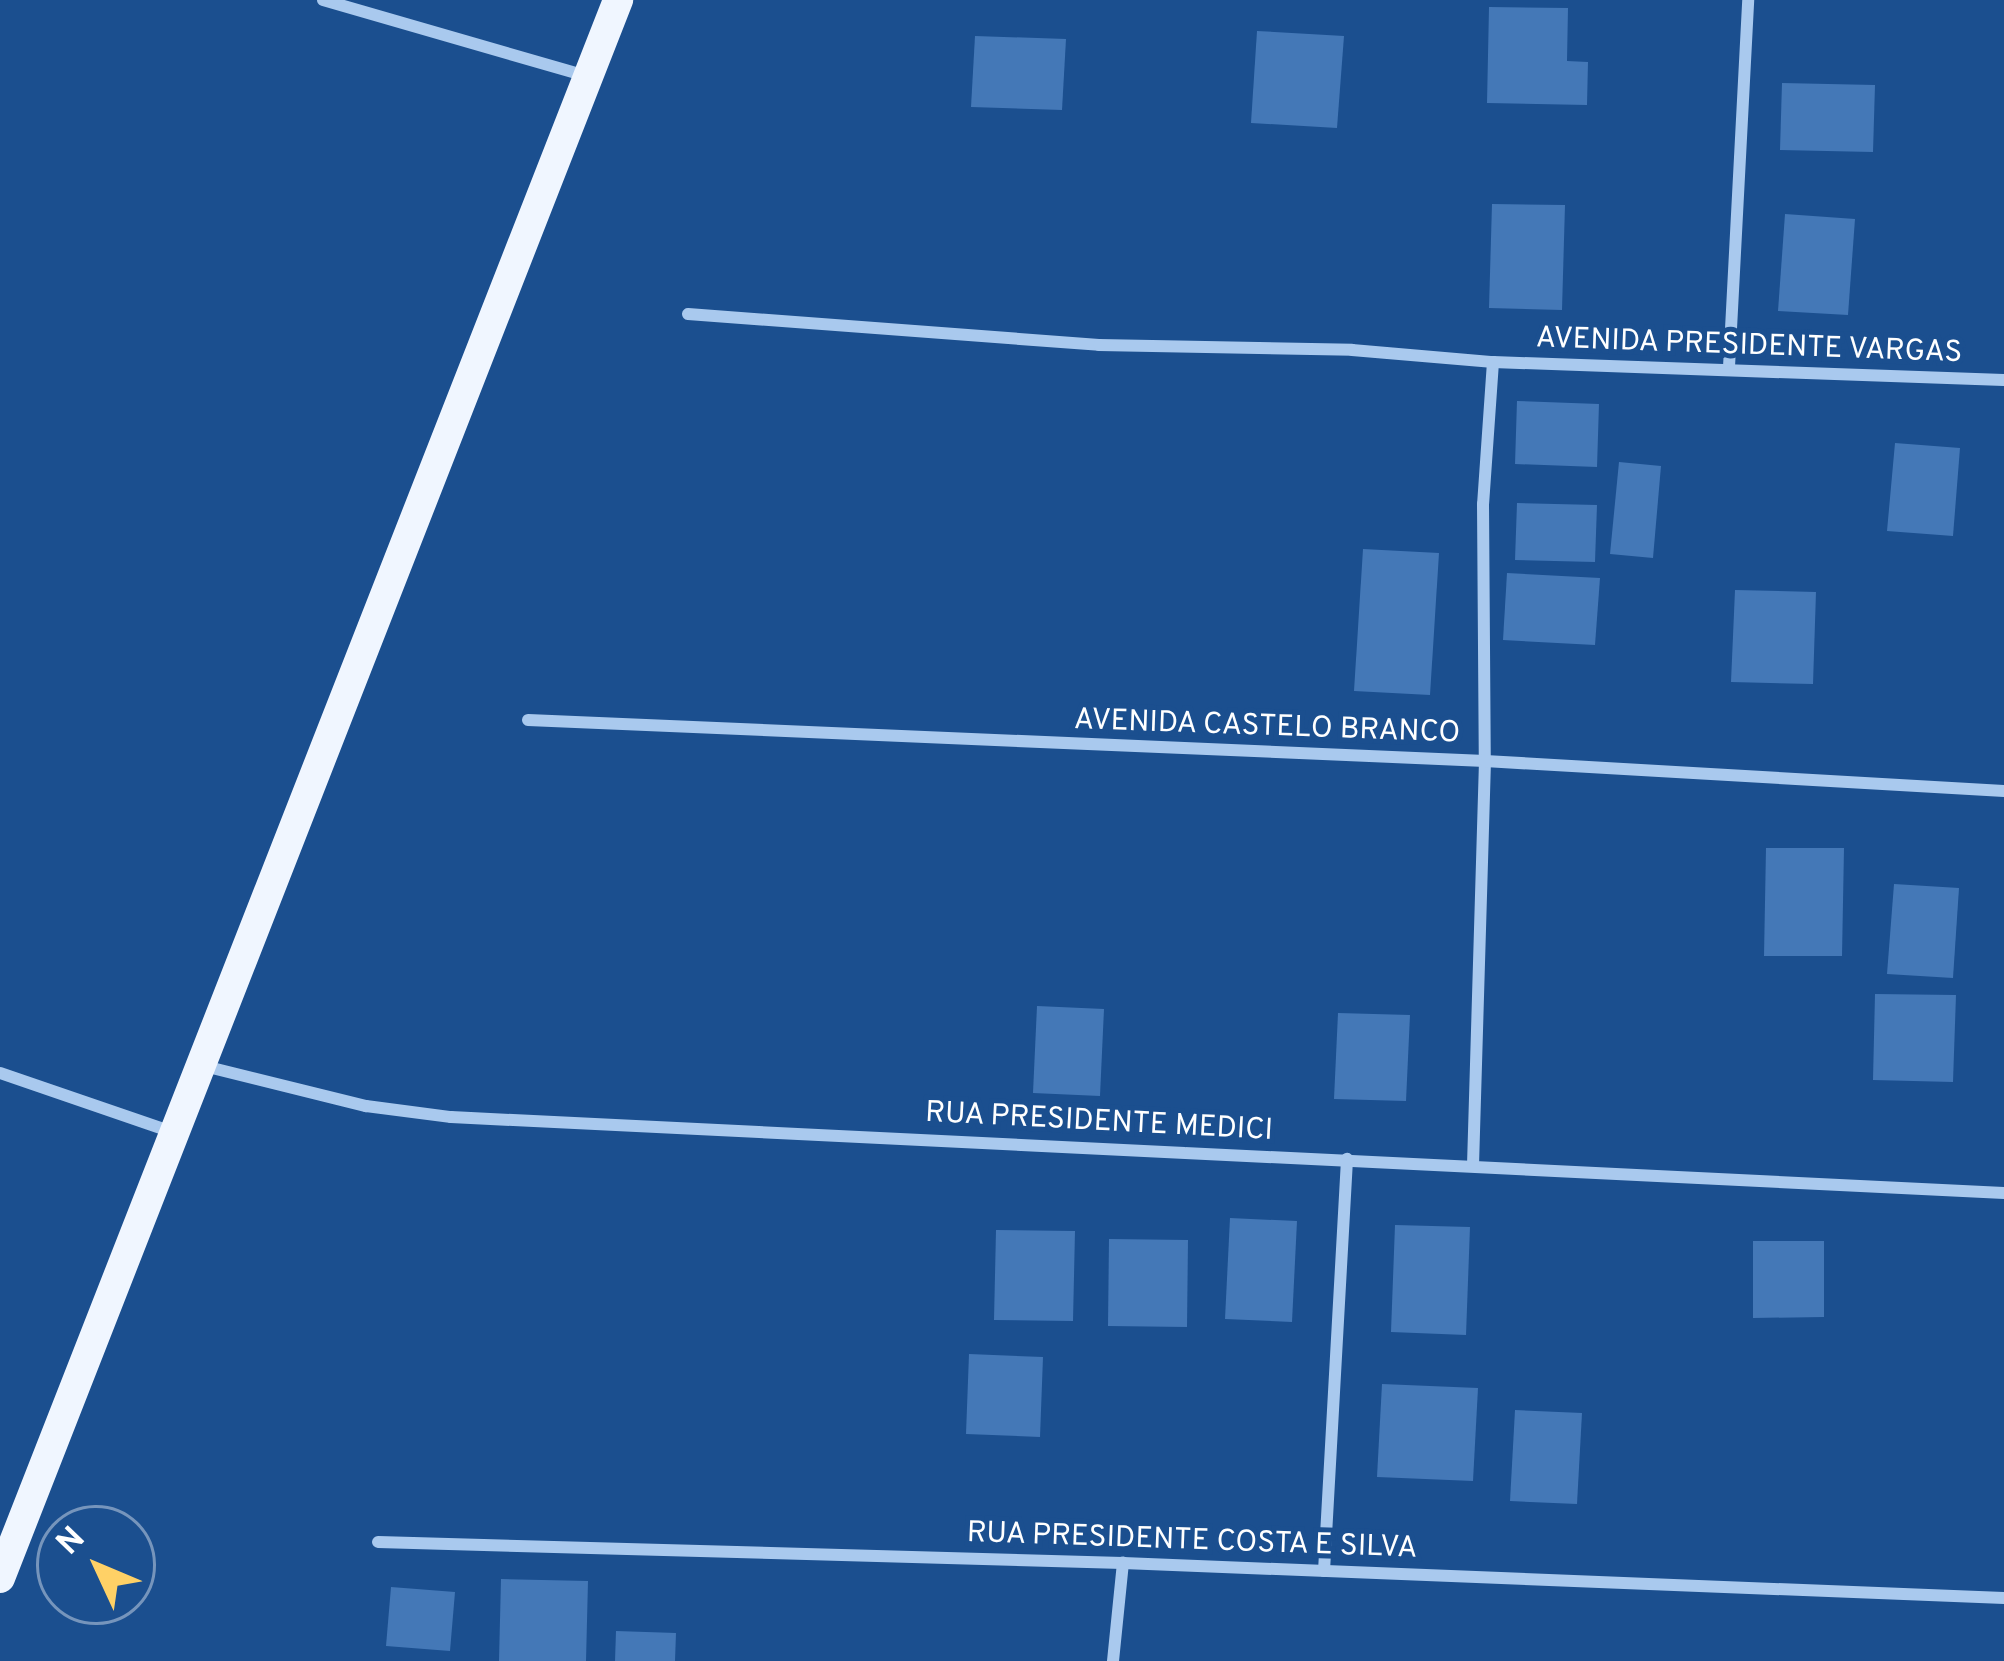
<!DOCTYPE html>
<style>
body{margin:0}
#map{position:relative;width:2004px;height:1661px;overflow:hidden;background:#1b4f8f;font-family:Overpass,sans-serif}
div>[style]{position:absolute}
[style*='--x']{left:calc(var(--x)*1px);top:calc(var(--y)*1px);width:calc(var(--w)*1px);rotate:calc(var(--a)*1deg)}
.building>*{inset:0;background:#4478b7}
.minor>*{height:12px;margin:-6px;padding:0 6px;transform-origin:6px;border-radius:6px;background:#a9c9ee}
.primary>*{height:30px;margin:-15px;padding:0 15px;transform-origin:15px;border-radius:15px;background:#f0f6ff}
span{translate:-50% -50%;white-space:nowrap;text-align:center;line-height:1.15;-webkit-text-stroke:10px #1b4f8f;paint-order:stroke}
.street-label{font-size:30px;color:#fff}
.north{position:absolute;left:36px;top:1505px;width:120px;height:120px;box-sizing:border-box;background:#1b4f8f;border:3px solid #7695bc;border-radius:50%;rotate:314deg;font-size:33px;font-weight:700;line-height:48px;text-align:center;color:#fff}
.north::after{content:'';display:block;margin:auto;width:42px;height:54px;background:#ffd166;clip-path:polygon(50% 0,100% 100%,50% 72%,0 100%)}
</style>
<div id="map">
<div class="building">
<div style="clip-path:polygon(1489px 7px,1568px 8px,1567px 61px,1588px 62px,1587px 105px,1487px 103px)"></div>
<div style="clip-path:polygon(1257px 31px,1344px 36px,1337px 128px,1251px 123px)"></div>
<div style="clip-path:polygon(975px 36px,1066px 39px,1062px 110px,971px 107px)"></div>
<div style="clip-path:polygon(1782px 83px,1875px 85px,1873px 152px,1780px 150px)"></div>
<div style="clip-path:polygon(1492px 204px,1565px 205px,1562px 310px,1489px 308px)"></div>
<div style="clip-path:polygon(1785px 214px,1855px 219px,1848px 315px,1778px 311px)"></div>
<div style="clip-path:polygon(1517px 401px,1599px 404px,1597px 467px,1515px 464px)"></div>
<div style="clip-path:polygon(1895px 443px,1960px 448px,1953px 536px,1887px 531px)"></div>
<div style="clip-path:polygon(1619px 462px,1661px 466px,1653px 558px,1610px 554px)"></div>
<div style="clip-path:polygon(1517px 503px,1597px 505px,1595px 562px,1515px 560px)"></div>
<div style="clip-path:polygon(1363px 549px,1439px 553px,1430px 695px,1354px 691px)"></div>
<div style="clip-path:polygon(1507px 573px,1600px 578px,1595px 645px,1503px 640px)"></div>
<div style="clip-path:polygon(1735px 590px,1816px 592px,1813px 684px,1731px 682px)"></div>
<div style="clip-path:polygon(1766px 848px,1844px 848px,1842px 956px,1764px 956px)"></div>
<div style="clip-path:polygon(1894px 884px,1959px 888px,1953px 978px,1887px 974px)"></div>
<div style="clip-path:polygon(1875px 994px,1956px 995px,1953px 1082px,1873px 1080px)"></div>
<div style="clip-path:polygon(1037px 1006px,1104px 1009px,1100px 1096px,1033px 1093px)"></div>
<div style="clip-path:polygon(1338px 1013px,1410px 1015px,1406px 1101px,1334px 1099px)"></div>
<div style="clip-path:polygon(1230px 1218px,1297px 1221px,1292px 1322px,1225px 1319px)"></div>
<div style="clip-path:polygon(1395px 1225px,1470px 1227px,1466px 1335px,1391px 1332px)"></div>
<div style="clip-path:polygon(996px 1230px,1075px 1231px,1073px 1321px,994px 1320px)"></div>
<div style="clip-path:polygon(1109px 1239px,1188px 1240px,1187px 1327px,1108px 1326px)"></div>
<div style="clip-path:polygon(1753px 1241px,1824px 1241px,1824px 1317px,1753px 1318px)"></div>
<div style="clip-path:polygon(969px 1354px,1043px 1357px,1040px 1437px,966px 1434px)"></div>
<div style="clip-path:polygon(1382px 1384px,1478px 1388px,1473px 1481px,1377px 1477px)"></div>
<div style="clip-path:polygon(1515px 1410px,1582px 1413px,1577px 1504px,1510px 1501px)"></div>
<div style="clip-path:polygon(501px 1579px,588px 1581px,586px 1661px,499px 1661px)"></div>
<div style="clip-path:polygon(391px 1587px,455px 1592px,450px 1651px,386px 1646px)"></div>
<div style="clip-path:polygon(616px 1631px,676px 1633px,675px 1661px,615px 1661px)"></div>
</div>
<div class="minor">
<div style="--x:323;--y:0;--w:275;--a:16.1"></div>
<div style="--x:688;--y:314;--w:412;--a:4.3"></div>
<div style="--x:1099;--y:345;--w:253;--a:1.1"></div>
<div style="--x:1352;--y:350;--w:142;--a:4.9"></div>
<div style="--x:1493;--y:362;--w:142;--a:94"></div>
<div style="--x:1483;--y:504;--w:257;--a:89.6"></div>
<div style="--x:1485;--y:761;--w:404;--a:91.7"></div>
<div style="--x:1493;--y:362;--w:511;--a:2.02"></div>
<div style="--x:1729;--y:367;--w:367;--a:-87"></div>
<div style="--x:528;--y:720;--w:958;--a:2.45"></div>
<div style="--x:1485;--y:761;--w:520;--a:3.31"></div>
<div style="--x:204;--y:1066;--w:167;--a:13.9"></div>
<div style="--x:366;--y:1106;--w:86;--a:7.4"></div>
<div style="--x:451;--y:1117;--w:1555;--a:2.8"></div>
<div style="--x:0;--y:1073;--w:182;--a:18.9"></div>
<div style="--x:378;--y:1542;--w:745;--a:1.61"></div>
<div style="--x:1123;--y:1563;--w:882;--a:2.28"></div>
<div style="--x:1324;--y:1571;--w:413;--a:-86.8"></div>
<div style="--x:1113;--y:1661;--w:99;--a:-84.2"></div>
</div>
<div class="primary">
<div style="--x:0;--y:1578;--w:1695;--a:-68.61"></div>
</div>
<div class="street-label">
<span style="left:1749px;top:347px;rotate:2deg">AVENIDA PRESIDENTE VARGAS</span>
<span style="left:1267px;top:728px;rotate:2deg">AVENIDA CASTELO BRANCO</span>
<span style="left:1099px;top:1123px;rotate:3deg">RUA PRESIDENTE MEDICI</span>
<span style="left:1192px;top:1542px;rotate:2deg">RUA PRESIDENTE COSTA E SILVA</span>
</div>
<div class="north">N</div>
</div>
